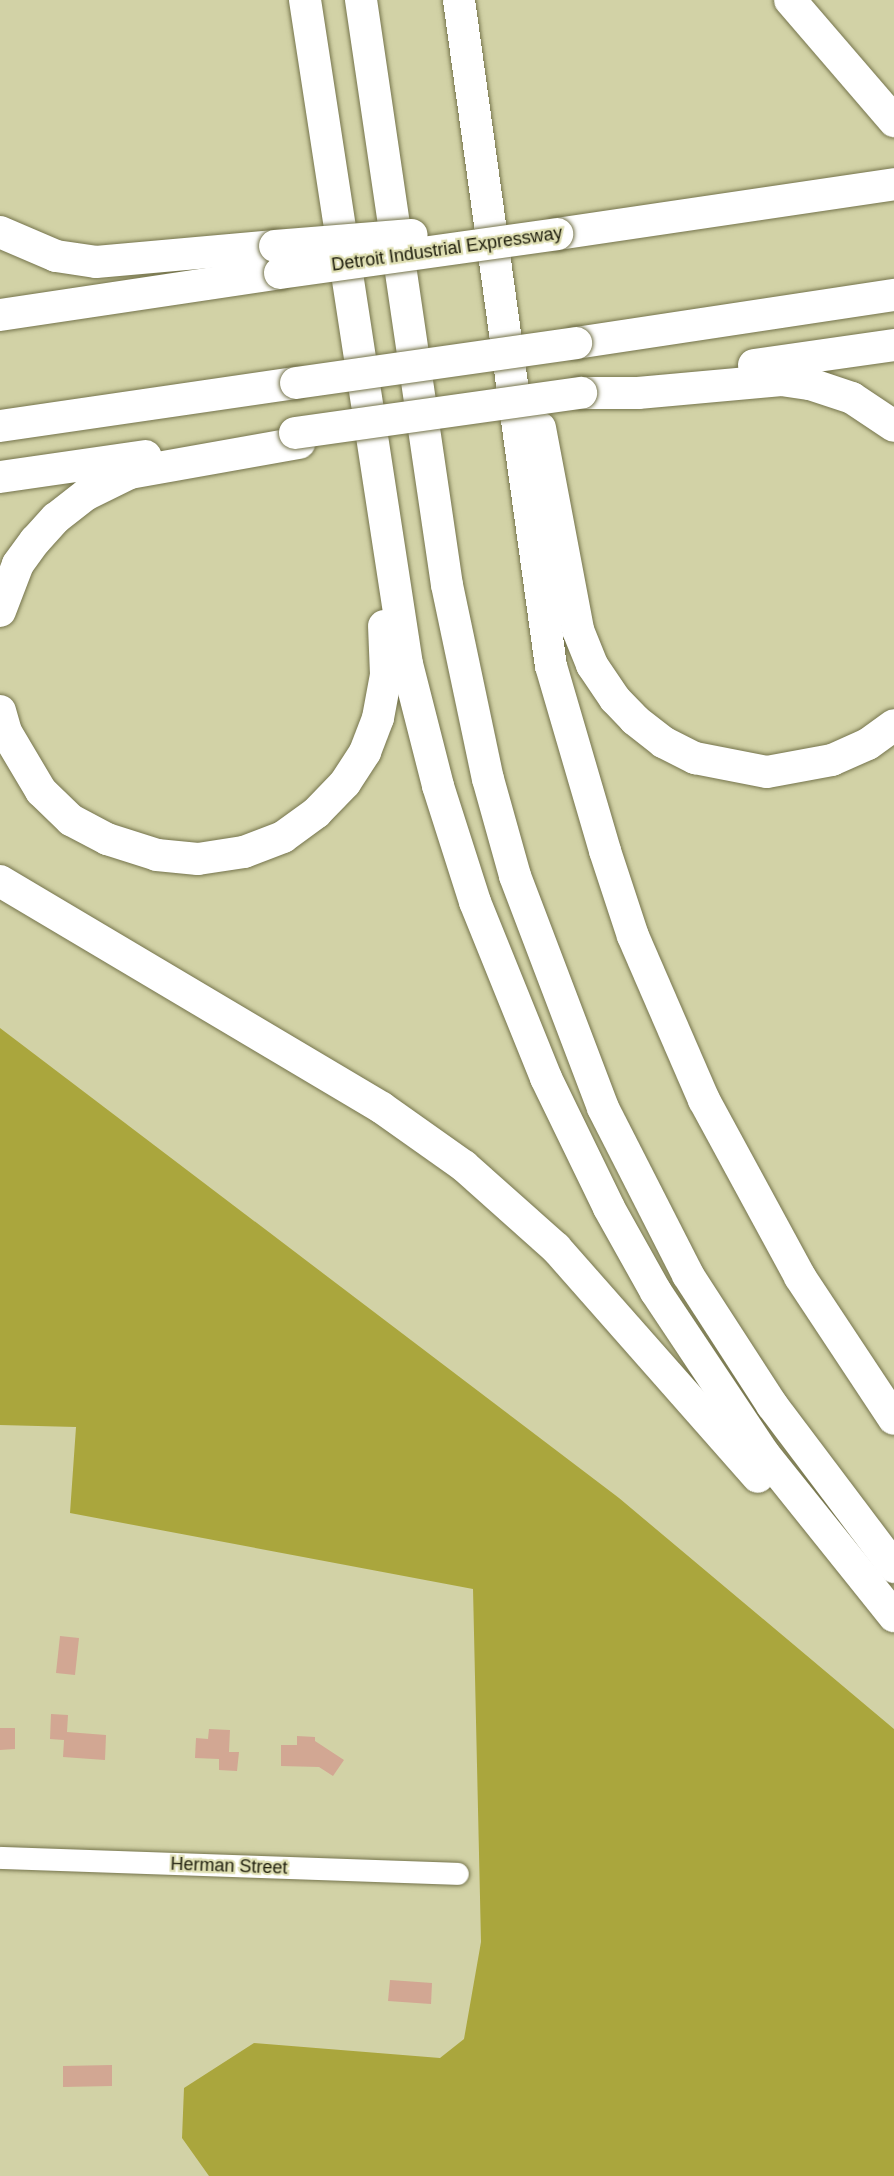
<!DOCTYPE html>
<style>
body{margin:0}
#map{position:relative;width:894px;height:2176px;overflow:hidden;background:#d2d2a6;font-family:Helvetica,sans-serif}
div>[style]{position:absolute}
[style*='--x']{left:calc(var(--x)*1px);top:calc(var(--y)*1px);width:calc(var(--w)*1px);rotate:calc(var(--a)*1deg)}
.green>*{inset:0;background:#aaa63d}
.building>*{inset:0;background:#d2a793}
.roads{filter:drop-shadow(0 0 2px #75744c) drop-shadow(0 0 2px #75744c)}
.minor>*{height:22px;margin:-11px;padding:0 11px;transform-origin:11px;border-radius:11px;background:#fff}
.highway>*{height:32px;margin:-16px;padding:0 16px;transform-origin:16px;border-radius:16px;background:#fff}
.bridges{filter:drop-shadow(0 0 2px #75744c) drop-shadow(0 0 2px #75744c)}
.highway-bridge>*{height:32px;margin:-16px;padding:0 16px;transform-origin:16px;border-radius:16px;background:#fff}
span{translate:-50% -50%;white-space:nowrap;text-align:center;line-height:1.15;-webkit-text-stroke:4.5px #dfdfb3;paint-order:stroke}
.street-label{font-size:18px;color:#21200f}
</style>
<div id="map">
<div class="green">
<div style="clip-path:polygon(0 1028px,619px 1498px,894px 1729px,894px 2176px,209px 2176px,182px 2138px,184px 2088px,254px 2043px,440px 2058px,464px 2039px,481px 1942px,473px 1589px,70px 1513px,76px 1427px,0 1425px)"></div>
</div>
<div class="building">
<div style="clip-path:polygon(60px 1636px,79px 1638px,75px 1675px,56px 1673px)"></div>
<div style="clip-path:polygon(51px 1714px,68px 1715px,67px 1732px,106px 1735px,105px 1760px,63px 1757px,64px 1740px,50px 1739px)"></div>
<div style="clip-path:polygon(0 1728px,15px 1728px,15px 1749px,0 1750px)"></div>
<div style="clip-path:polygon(209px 1729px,230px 1730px,229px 1752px,239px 1752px,237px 1771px,219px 1770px,219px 1759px,195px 1758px,196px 1738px,208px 1739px)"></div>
<div style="clip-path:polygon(297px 1736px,315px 1737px,315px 1741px,344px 1760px,333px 1776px,319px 1767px,281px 1766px,281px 1745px,297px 1745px)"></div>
<div style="clip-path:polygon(390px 1980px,432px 1983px,431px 2004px,388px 2001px)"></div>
<div style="clip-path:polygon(112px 2065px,112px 2086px,63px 2087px,63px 2066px)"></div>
</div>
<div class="roads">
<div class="minor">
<div style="--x:0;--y:1858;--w:458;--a:2"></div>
</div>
<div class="highway">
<div style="--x:305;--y:0;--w:672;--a:81.27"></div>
<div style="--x:407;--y:664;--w:126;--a:75.7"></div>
<div style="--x:438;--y:786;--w:122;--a:72.3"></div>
<div style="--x:475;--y:902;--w:190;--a:68"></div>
<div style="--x:546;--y:1078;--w:144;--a:64.1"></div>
<div style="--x:609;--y:1208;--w:96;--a:60.8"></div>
<div style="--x:656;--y:1292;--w:195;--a:56.3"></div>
<div style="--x:764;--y:1454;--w:208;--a:51.3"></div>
<div style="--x:361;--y:0;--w:591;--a:81.64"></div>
<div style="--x:447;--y:585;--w:198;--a:78.1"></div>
<div style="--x:488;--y:779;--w:101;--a:74.4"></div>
<div style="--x:515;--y:876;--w:248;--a:69.2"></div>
<div style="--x:603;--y:1108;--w:187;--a:63"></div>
<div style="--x:688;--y:1275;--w:155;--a:57.1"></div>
<div style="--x:772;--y:1405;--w:203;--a:53"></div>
<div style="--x:459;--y:0;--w:672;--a:82.14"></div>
<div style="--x:551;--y:666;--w:193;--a:73.7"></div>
<div style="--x:605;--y:851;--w:89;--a:71.8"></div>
<div style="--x:633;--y:936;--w:179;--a:66.6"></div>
<div style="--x:704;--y:1100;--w:201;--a:61.5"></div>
<div style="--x:800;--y:1277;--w:170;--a:56.5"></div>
<div style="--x:790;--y:0;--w:160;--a:49.3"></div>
<div style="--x:0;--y:232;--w:61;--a:23.2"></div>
<div style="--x:56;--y:256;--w:40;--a:8.5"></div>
<div style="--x:96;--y:262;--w:180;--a:-5.1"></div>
<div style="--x:557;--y:234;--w:341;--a:-8.4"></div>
<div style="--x:0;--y:315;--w:283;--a:-8.5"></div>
<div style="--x:576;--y:343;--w:322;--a:-8.6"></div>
<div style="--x:754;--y:365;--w:141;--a:-8.1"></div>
<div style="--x:581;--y:393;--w:57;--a:0"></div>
<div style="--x:638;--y:393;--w:144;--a:-5.2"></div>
<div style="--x:781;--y:380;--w:29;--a:8"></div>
<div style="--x:810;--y:384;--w:44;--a:18.4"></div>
<div style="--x:852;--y:398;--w:50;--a:33.7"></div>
<div style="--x:0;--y:426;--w:299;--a:-8.3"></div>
<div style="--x:540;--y:428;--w:206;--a:79.3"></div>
<div style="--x:578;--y:630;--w:38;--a:68"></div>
<div style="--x:592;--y:665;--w:41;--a:55.9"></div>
<div style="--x:615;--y:699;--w:29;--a:46"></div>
<div style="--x:635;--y:720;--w:36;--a:38"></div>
<div style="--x:663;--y:742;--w:36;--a:27"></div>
<div style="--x:695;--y:758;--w:73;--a:11"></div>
<div style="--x:767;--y:772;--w:66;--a:-10.5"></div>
<div style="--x:832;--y:760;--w:39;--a:-24"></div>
<div style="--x:868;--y:744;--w:32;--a:-36"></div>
<div style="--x:0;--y:477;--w:147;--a:-8.2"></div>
<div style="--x:0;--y:611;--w:50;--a:-69"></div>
<div style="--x:18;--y:564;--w:29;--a:-54"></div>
<div style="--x:35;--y:541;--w:31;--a:-48"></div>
<div style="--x:56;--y:518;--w:39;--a:-38"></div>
<div style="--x:87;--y:494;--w:48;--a:-26"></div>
<div style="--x:130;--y:473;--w:172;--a:-10.1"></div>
<div style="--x:0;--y:711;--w:22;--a:74"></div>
<div style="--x:6;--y:732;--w:69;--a:59.3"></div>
<div style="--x:41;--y:791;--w:42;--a:44"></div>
<div style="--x:71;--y:820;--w:41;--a:27.8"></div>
<div style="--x:107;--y:839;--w:52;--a:17.7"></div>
<div style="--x:157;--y:855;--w:41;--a:5.6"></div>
<div style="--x:198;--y:859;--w:47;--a:-8.7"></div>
<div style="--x:244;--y:852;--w:42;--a:-21"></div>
<div style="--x:283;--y:837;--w:41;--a:-36"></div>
<div style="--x:316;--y:813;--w:42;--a:-46"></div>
<div style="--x:345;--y:783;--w:37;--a:-57"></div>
<div style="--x:365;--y:752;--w:36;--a:-69"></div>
<div style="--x:378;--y:718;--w:44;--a:-79.5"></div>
<div style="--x:386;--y:675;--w:49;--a:-92.3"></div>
<div style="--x:0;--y:881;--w:444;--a:30.7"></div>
<div style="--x:382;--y:1108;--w:100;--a:35.3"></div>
<div style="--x:464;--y:1166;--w:123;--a:41.7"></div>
<div style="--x:556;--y:1248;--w:305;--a:48.6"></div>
</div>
</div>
<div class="bridges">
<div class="highway-bridge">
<div style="--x:275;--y:246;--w:137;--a:-4.6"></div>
<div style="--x:280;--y:273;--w:280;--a:-8"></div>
<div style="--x:296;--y:383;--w:283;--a:-8.1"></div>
<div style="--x:295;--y:433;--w:289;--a:-8"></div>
</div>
</div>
<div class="street-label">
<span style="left:447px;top:249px;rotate:-8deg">Detroit Industrial Expressway</span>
<span style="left:229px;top:1866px;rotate:2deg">Herman Street</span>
</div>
</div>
